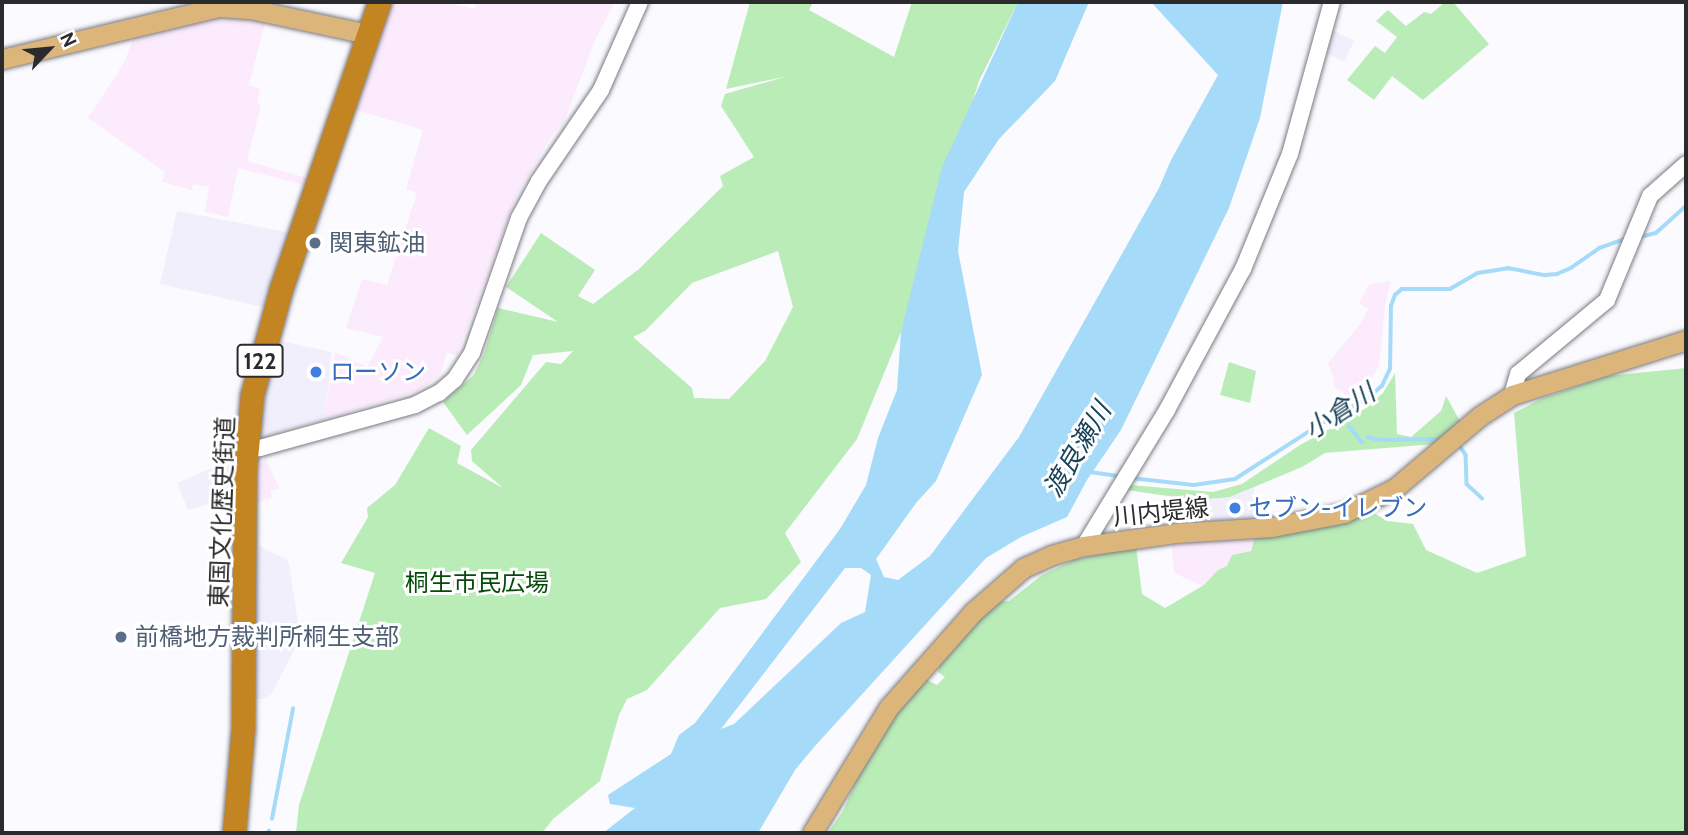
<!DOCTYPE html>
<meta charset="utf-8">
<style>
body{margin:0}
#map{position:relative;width:1688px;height:835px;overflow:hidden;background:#fbfafe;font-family:Cabin,"Noto Sans JP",sans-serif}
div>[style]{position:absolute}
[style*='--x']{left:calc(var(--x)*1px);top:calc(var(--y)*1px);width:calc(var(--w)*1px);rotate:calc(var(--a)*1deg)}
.commercial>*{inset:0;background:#f1effc}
.industrial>*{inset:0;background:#fbebfd}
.green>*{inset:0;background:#b9ecb6}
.water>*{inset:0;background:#a5dbf8}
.stream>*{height:3.5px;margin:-1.75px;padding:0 1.75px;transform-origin:1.75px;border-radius:1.75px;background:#a5dbf8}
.roads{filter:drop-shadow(0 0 2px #7b7b83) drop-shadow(0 0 2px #7b7b83)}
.minor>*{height:16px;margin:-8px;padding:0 8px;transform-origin:8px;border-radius:8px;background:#fff}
.major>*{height:19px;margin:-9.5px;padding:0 9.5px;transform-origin:9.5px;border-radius:9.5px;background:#dbb57a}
.highway>*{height:23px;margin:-11.5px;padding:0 11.5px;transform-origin:11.5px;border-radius:11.5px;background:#c38422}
.dots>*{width:19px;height:19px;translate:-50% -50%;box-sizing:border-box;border:4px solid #fff;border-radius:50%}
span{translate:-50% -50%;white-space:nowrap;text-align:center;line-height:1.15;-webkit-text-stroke:6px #fff;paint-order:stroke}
.shield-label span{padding:2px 5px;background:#fff;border:2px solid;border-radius:5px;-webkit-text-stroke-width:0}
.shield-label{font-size:23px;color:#2b2b2e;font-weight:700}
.service-label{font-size:24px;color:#4e5e75}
.left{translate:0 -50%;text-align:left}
.shop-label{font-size:24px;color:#366cbe}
.street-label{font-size:24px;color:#2b2b2e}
.park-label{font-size:24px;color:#054c0a}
.water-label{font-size:26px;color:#194358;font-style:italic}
.frame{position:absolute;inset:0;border:4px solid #2b2b2e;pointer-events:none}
.north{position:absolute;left:14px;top:14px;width:70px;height:70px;-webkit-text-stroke:5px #fff;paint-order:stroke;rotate:64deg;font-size:19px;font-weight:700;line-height:28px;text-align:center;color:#2b2b2e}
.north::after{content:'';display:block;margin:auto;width:24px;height:32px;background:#2b2b2e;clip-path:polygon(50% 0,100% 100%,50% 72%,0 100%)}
</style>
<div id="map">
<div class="commercial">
<div style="clip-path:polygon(1330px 29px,1354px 41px,1344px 62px,1324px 52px)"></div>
<div style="clip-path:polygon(177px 211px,292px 233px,267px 308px,160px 284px)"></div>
<div style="clip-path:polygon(276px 340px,332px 352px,327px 397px,323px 420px,261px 438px,258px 432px)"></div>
<div style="clip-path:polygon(231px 460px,231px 498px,188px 510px,177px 483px)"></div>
<div style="clip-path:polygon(1254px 485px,1256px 520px,1191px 524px,1188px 499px,1204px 500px,1240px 494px)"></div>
<div style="clip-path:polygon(259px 546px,286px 559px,289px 564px,299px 629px,294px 650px,271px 695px,263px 699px,253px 699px)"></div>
</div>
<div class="industrial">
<div style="clip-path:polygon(389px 2px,446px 2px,474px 9px,477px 2px,615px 2px,595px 40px,564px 122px,551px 137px,517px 195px,457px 355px,447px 353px,440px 375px,417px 391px,323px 420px,335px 352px,367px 367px,383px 337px,346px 328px,362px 279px,387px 285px,417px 193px,406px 189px,423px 130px,353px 109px)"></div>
<div style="clip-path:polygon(214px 15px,266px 19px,249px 85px,260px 89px,257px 104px,261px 105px,247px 161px,310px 179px,308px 186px,238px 168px,228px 217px,205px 212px,209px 187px,193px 184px,192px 190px,162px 182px,165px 172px,88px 118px,124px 63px,135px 34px)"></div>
<div style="clip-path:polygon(1391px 281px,1385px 305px,1379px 366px,1366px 387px,1351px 398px,1333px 386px,1334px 381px,1328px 363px,1361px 323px,1368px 309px,1359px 303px,1369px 284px)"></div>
<div style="clip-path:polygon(265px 458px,280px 489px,270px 491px,272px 498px,257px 502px,257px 471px)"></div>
<div style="clip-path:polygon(1254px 536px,1251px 551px,1203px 586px,1174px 573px,1171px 540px)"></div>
</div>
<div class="green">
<div style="clip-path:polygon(evenodd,750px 2px,813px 2px,809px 10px,894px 57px,912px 2px,1018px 2px,979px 81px,901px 332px,857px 439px,785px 533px,801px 562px,766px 599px,720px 608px,647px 690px,627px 699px,619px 715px,600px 781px,553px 819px,542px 833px,296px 833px,299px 805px,375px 573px,341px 563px,368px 517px,367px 508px,395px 485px,429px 428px,461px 446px,457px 463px,503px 488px,472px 461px,471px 450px,546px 362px,561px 364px,573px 351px,533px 355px,521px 385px,467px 435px,443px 402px,473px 376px,484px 354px,498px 308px,558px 322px,506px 287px,541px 233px,595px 270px,578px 296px,593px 304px,639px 269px,723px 186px,720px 176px,754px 157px,721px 106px,725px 94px,788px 76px,726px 89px,750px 2px,778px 251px,793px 307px,765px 361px,729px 399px,694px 398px,692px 388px,633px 337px,645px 331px,692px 283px,778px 251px)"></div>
<div style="clip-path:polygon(1445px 2px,1453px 2px,1489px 44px,1423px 100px,1392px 76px,1374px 100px,1347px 80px,1375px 46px,1385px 53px,1397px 37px,1376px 21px,1388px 10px,1406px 26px,1424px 12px,1431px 14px)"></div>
<div style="clip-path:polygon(1229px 362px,1256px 371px,1250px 403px,1220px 395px)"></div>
<div style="clip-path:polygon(1686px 368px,1686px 833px,828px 833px,843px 811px,871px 747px,923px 678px,937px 685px,945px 677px,938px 672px,940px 664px,996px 602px,1009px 601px,1042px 575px,1074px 560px,1136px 546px,1142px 594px,1165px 608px,1204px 585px,1218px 570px,1227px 566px,1232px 555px,1251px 551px,1255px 536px,1347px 520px,1371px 511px,1387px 521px,1413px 524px,1426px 550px,1477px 573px,1526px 556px,1514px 413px,1541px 399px,1608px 376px)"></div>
<div style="clip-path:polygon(1395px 373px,1397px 434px,1411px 437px,1441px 411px,1446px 396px,1460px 421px,1434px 444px,1325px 453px,1302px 467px,1230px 497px,1196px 500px,1126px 490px,1129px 485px,1213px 492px,1242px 484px,1300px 445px,1359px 413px,1383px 393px)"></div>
</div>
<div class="water">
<div style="clip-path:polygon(evenodd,1018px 2px,1089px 2px,1055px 81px,999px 139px,964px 192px,958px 251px,982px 375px,936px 481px,916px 503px,876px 559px,884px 577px,898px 580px,930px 556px,1019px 437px,1159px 188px,1171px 160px,1218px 75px,1151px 2px,1283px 2px,1260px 118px,1229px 208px,1121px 430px,1087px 480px,1067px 517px,1021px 537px,986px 558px,815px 746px,795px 770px,758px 833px,603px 833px,635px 808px,610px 804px,608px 795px,671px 754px,679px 735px,695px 723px,708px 706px,840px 529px,866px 485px,878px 438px,897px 390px,901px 332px,942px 167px,1018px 2px,845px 568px,861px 568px,871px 575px,865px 612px,841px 623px,734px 724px,721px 729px,845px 568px)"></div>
</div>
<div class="stream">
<div style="--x:1640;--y:237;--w:16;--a:-14"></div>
<div style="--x:1656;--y:233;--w:40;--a:-42"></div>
<div style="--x:1349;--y:426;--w:21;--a:51"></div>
<div style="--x:1368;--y:437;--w:11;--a:15"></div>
<div style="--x:1379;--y:440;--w:56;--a:-1"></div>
<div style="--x:1460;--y:446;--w:11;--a:56"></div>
<div style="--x:1466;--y:455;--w:29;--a:88"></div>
<div style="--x:1467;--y:484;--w:21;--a:43"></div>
<div style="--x:1090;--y:472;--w:30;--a:8"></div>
<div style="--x:1131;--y:478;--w:63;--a:6.3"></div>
<div style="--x:1194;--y:485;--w:41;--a:-8.3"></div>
<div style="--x:1235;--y:479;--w:100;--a:-32.7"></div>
<div style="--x:1319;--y:425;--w:56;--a:-28.9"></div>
<div style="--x:1368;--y:398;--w:18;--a:-41"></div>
<div style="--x:1382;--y:386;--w:19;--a:-65"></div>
<div style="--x:1390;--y:369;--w:63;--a:-89.1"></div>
<div style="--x:1391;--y:306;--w:12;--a:-70"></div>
<div style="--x:1395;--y:295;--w:9;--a:-41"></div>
<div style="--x:1402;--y:289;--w:48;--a:0"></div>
<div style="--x:1450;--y:289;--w:32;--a:-30"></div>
<div style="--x:1478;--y:273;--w:30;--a:-9"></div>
<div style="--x:1508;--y:268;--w:38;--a:11"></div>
<div style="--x:1545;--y:275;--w:12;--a:-5"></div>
<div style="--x:1557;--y:274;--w:15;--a:-23"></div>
<div style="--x:1571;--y:268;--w:35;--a:-35"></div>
<div style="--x:1600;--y:248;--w:27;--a:-20"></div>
<div style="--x:272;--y:819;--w:112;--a:-79.2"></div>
<div style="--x:269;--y:833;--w:2;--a:-90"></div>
</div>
<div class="roads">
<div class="minor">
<div style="--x:1512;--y:395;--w:22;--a:-74"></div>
<div style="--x:1518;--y:374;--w:116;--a:-39.7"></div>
<div style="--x:1607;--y:300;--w:113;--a:-67.5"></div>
<div style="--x:1650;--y:196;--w:48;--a:-41.6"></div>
<div style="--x:246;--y:450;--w:14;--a:-8"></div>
<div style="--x:260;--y:448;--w:161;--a:-15.5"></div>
<div style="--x:415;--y:405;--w:27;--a:-27"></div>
<div style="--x:439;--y:393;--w:21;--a:-41"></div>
<div style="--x:455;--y:379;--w:31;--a:-57"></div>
<div style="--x:472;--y:353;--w:143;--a:-70.8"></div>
<div style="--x:519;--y:218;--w:42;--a:-61.6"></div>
<div style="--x:539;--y:181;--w:110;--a:-55.7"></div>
<div style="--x:601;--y:90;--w:96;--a:-66.1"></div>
<div style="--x:1084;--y:546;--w:159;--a:-58.6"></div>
<div style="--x:1167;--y:410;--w:160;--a:-61.7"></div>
<div style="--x:1243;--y:269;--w:124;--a:-67.8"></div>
<div style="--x:1290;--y:154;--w:158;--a:-74.6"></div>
</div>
<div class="major">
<div style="--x:2;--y:59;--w:223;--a:-13.5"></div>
<div style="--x:219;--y:7;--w:31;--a:4"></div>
<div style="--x:250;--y:9;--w:121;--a:12"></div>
<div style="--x:812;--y:833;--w:148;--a:-58.6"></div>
<div style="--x:889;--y:707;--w:127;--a:-48.5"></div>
<div style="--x:973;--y:612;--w:67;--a:-41.3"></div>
<div style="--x:1023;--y:568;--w:32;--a:-24"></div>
<div style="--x:1052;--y:555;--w:33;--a:-16"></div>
<div style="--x:1084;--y:546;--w:92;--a:-8.1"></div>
<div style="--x:1175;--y:533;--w:97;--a:-3.5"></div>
<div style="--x:1272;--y:527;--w:73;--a:-11"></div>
<div style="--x:1344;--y:513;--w:57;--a:-26.1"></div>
<div style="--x:1395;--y:488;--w:111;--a:-40.3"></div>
<div style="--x:1480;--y:416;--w:38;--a:-33"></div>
<div style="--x:1512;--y:395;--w:182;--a:-17.5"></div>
</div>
<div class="highway">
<div style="--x:234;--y:833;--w:106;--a:-85.1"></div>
<div style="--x:243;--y:727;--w:258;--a:-89.6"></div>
<div style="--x:245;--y:469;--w:74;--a:-84.6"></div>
<div style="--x:252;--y:395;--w:110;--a:-74.7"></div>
<div style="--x:281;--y:289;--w:303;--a:-71.1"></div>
</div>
</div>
<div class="dots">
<div style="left:315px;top:243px;background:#5c6f8a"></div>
<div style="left:316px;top:372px;background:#3f7fe0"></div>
<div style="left:1235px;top:508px;background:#3f7fe0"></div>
<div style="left:121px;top:637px;background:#5c6f8a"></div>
</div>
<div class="shield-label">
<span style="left:260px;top:361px">122</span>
</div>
<div class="service-label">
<span class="left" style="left:329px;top:243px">関東鉱油</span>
<span class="left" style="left:135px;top:637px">前橋地方裁判所桐生支部</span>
</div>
<div class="shop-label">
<span class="left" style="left:330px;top:372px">ローソン</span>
<span class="left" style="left:1249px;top:508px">セブン-イレブン</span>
</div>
<div class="street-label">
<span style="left:222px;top:512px;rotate:-88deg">東国文化歴史街道</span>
<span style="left:1161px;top:512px;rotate:-6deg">川内堤線</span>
</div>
<div class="park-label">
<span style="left:477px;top:583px">桐生市民広場</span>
</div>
<div class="water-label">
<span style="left:1340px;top:412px;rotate:-33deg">小倉川</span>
<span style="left:1078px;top:450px;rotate:-59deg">渡良瀬川</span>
</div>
<div class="frame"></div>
<div class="north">N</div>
</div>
